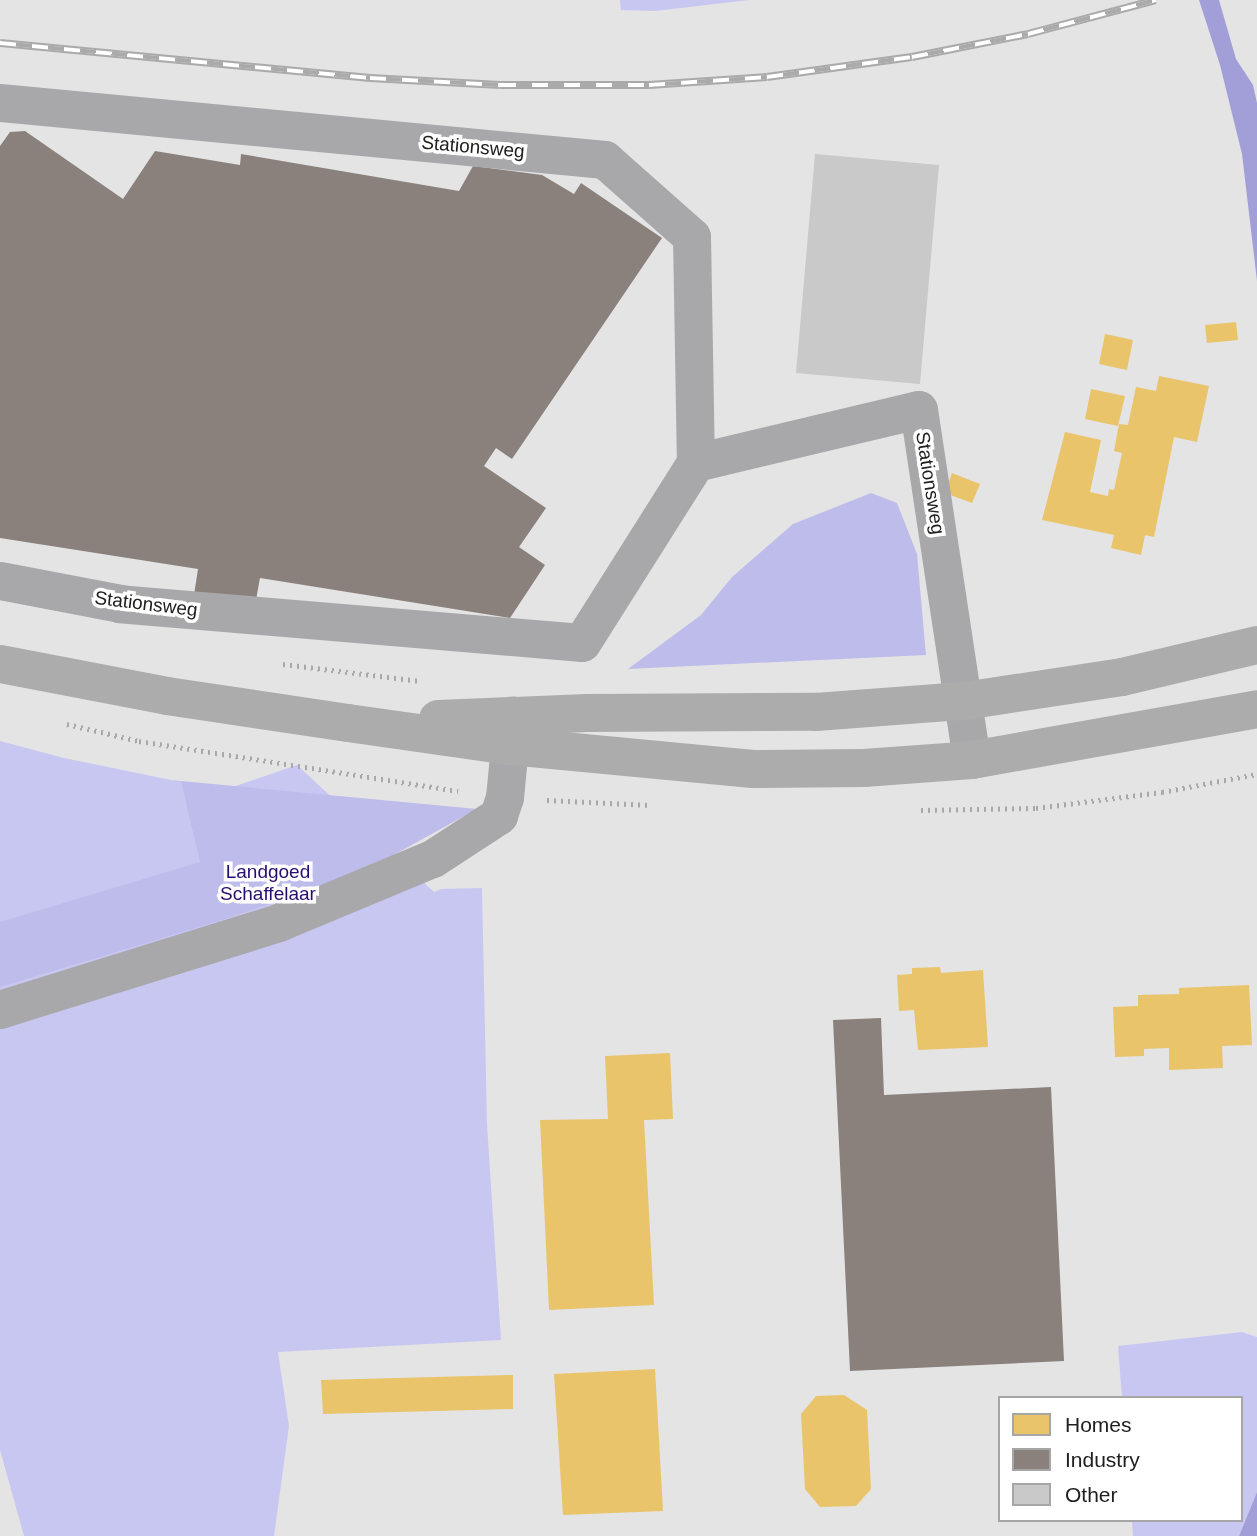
<!DOCTYPE html>
<style>
body{margin:0}
#map{position:relative;width:1257px;height:1536px;overflow:hidden;background:#e4e4e5;font-family:Helvetica,sans-serif}
div>[style]{position:absolute}
[style*='--x']{left:calc(var(--x)*1px);top:calc(var(--y)*1px);width:calc(var(--w)*1px);rotate:calc(var(--a)*1deg)}
.green>*{inset:0;background:#c8c7f2}
.forest>*{inset:0;background:#bebceb}
.water>*{inset:0;background:#a29fd8}
.homes>*{inset:0;background:#e9c46a}
.industry>*{inset:0;background:#8a817c}
.building>*{inset:0;background:#c9c9ca}
.path>*{height:4.5px;margin-top:-2.25px;transform-origin:0;background:repeating-linear-gradient(90deg,#a8a8a9 0 2px,transparent 0 7px)}
.minor>*{height:38px;margin:-19px;padding:0 19px;transform-origin:19px;border-radius:19px;background:#a8a8aa}
.major>*{height:38px;margin:-19px;padding:0 19px;transform-origin:19px;border-radius:19px;background:#acacad}
.rail>*{height:8px;margin-top:-4px;transform-origin:0;background:repeating-linear-gradient(90deg,#fff 0 16px,#aaaaab 0 32px);box-sizing:border-box;border-block:2px solid #aaaaab}
span{translate:-50% -50%;white-space:nowrap;text-align:center;line-height:1.15;-webkit-text-stroke:7px #fff;paint-order:stroke}
.street-label{font-size:19px;color:#202021}
.park-label{font-size:19px;color:#290d70}
.legend{position:absolute;left:998px;top:1396px;width:245px;height:126px;box-sizing:border-box;background:#fff;border:2px solid #a6a6a6;margin:0;padding:9px 12px;list-style:none;font-size:21px;color:#202021}
.legend li{display:flex;align-items:center;gap:14px;height:35px}
.legend b{width:35px;border:2px solid #a6a6a6}
</style>
<div id="map">
<div class="green">
<div style="clip-path:polygon(620px 0,749px 0,655px 11px,621px 10px)"></div>
<div style="clip-path:polygon(0 741px,64px 758px,181px 782px,186px 803px,297px 765px,434px 892px,441px 889px,482px 888px,487px 1124px,501px 1340px,278px 1352px,289px 1426px,274px 1536px,24px 1536px,0 1450px)"></div>
<div style="clip-path:polygon(1242px 1332px,1257px 1337px,1257px 1492px,1239px 1536px,1133px 1536px,1132px 1520px,1241px 1520px,1241px 1398px,1122px 1398px,1118px 1346px)"></div>
</div>
<div class="forest">
<div style="clip-path:polygon(871px 493px,897px 503px,917px 554px,926px 655px,628px 669px,701px 615px,732px 577px,793px 524px)"></div>
<div style="clip-path:polygon(170px 780px,477px 809px,361px 873px,216px 922px,0 987px,0 922px,200px 862px,181px 782px)"></div>
</div>
<div class="water">
<div style="clip-path:polygon(1199px 0,1219px 0,1236px 59px,1253px 85px,1257px 103px,1257px 281px,1242px 154px,1220px 65px)"></div>
<div style="clip-path:polygon(1257px 1492px,1257px 1536px,1239px 1536px)"></div>
</div>
<div class="homes">
<div style="clip-path:polygon(1236px 322px,1238px 340px,1207px 343px,1205px 325px)"></div>
<div style="clip-path:polygon(1105px 334px,1133px 340px,1127px 370px,1099px 364px)"></div>
<div style="clip-path:polygon(1159px 376px,1209px 386px,1197px 442px,1174px 437px,1154px 537px,1145px 535px,1141px 555px,1111px 548px,1114px 535px,1042px 520px,1065px 432px,1101px 440px,1090px 492px,1108px 496px,1109px 489px,1114px 490px,1122px 453px,1114px 451px,1119px 424px,1128px 425px,1136px 387px,1156px 391px)"></div>
<div style="clip-path:polygon(1091px 389px,1125px 396px,1118px 426px,1085px 419px)"></div>
<div style="clip-path:polygon(952px 473px,980px 484px,972px 503px,945px 493px)"></div>
<div style="clip-path:polygon(940px 967px,941px 973px,983px 970px,988px 1047px,918px 1050px,914px 1010px,899px 1011px,897px 975px,912px 974px,912px 968px)"></div>
<div style="clip-path:polygon(1249px 985px,1252px 1045px,1222px 1046px,1223px 1068px,1169px 1070px,1169px 1048px,1144px 1049px,1144px 1056px,1115px 1057px,1113px 1007px,1138px 1006px,1138px 995px,1179px 994px,1179px 988px)"></div>
<div style="clip-path:polygon(670px 1053px,673px 1119px,644px 1120px,654px 1305px,549px 1310px,540px 1120px,608px 1119px,605px 1056px)"></div>
<div style="clip-path:polygon(655px 1369px,663px 1511px,563px 1515px,554px 1374px)"></div>
<div style="clip-path:polygon(513px 1375px,513px 1409px,323px 1414px,321px 1380px)"></div>
<div style="clip-path:polygon(844px 1395px,867px 1410px,871px 1489px,856px 1506px,820px 1507px,805px 1489px,801px 1414px,816px 1396px)"></div>
</div>
<div class="industry">
<div style="clip-path:polygon(25px 131px,123px 199px,155px 151px,240px 165px,241px 154px,459px 191px,473px 166px,542px 175px,574px 194px,581px 183px,662px 238px,512px 459px,496px 448px,484px 466px,546px 508px,519px 547px,545px 565px,510px 618px,260px 578px,255px 605px,194px 595px,198px 569px,0 538px,0 146px,10px 132px)"></div>
<div style="clip-path:polygon(881px 1018px,884px 1095px,1051px 1087px,1064px 1361px,850px 1371px,833px 1020px)"></div>
</div>
<div class="building">
<div style="clip-path:polygon(815px 154px,939px 165px,920px 384px,796px 373px)"></div>
</div>
<div class="path">
<div style="--x:283;--y:664;--w:138;--a:7.1"></div>
<div style="--x:67;--y:724;--w:74;--a:13.3"></div>
<div style="--x:139;--y:741;--w:323;--a:8.9"></div>
<div style="--x:547;--y:800;--w:103;--a:2.8"></div>
<div style="--x:921;--y:810;--w:115;--a:-1"></div>
<div style="--x:1036;--y:808;--w:127;--a:-7.2"></div>
<div style="--x:1162;--y:792;--w:97;--a:-10.7"></div>
</div>
<div class="minor">
<div style="--x:0;--y:103;--w:608;--a:5.38"></div>
<div style="--x:605;--y:160;--w:116;--a:41.5"></div>
<div style="--x:692;--y:237;--w:226;--a:89"></div>
<div style="--x:696;--y:463;--w:213;--a:122.3"></div>
<div style="--x:582;--y:643;--w:463;--a:-175.2"></div>
<div style="--x:121;--y:604;--w:123;--a:-169.2"></div>
<div style="--x:696;--y:463;--w:229;--a:-13.4"></div>
<div style="--x:919;--y:410;--w:354;--a:81.4"></div>
<div style="--x:0;--y:1010;--w:292;--a:-17.3"></div>
<div style="--x:279;--y:923;--w:167;--a:-22.6"></div>
<div style="--x:433;--y:859;--w:79;--a:-33.1"></div>
<div style="--x:499;--y:816;--w:19;--a:-72"></div>
<div style="--x:505;--y:798;--w:83;--a:-84.5"></div>
</div>
<div class="major">
<div style="--x:0;--y:664;--w:170;--a:10.8"></div>
<div style="--x:167;--y:696;--w:183;--a:8.5"></div>
<div style="--x:348;--y:723;--w:164;--a:8.1"></div>
<div style="--x:510;--y:746;--w:244;--a:5.4"></div>
<div style="--x:753;--y:769;--w:111;--a:-0.5"></div>
<div style="--x:864;--y:768;--w:108;--a:-4.2"></div>
<div style="--x:972;--y:760;--w:290;--a:-10.1"></div>
<div style="--x:438;--y:719;--w:149;--a:-2.3"></div>
<div style="--x:587;--y:713;--w:229;--a:-0.3"></div>
<div style="--x:816;--y:712;--w:148;--a:-4.3"></div>
<div style="--x:964;--y:701;--w:160;--a:-8.6"></div>
<div style="--x:1122;--y:677;--w:139;--a:-13.3"></div>
</div>
<div class="rail">
<div style="--x:0;--y:43;--w:372;--a:5.4"></div>
<div style="--x:370;--y:78;--w:130;--a:3.1"></div>
<div style="--x:500;--y:85;--w:149;--a:0"></div>
<div style="--x:649;--y:85;--w:118;--a:-3.9"></div>
<div style="--x:767;--y:77;--w:146;--a:-7.9"></div>
<div style="--x:912;--y:57;--w:118;--a:-11.2"></div>
<div style="--x:1028;--y:34;--w:132;--a:-14.9"></div>
</div>
<div class="street-label">
<span style="left:473px;top:147px;rotate:5deg">Stationsweg</span>
<span style="left:930px;top:483px;rotate:81deg">Stationsweg</span>
<span style="left:146px;top:604px;rotate:7deg">Stationsweg</span>
</div>
<div class="park-label">
<span style="left:268px;top:883px">Landgoed<br>Schaffelaar</span>
</div>
<ul class="legend">
<li><b style="height:19px;background:#e9c46a"></b>Homes</li>
<li><b style="height:19px;background:#8a817c"></b>Industry</li>
<li><b style="height:19px;background:#c9c9ca"></b>Other</li>
</ul>
</div>
